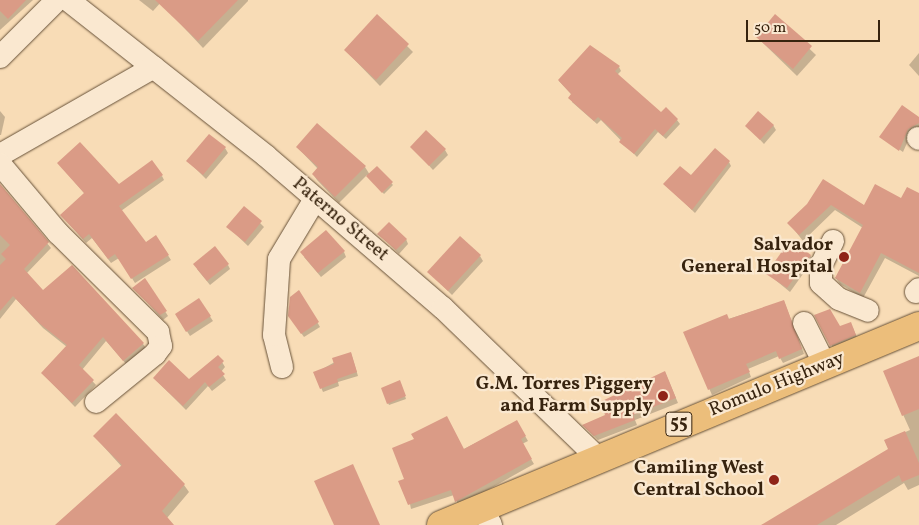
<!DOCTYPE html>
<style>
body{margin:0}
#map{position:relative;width:919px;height:525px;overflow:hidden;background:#f8dcb6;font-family:Vollkorn,serif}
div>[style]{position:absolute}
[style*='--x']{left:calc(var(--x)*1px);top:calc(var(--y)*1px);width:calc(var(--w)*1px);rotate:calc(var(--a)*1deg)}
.shadow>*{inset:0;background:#0003}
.building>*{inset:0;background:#da9b86}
.roads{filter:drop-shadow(0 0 1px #675138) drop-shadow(0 0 1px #675138)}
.minor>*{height:22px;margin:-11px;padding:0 11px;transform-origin:11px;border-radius:11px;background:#fae8d0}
.highway>*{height:28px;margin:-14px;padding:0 14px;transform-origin:14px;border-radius:14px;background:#ecbe7b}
.dots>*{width:14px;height:14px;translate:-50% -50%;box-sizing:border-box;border:2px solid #fae8d0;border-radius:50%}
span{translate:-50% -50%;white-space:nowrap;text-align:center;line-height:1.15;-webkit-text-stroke:4.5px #fae8d0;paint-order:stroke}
.shield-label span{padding:1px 4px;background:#fae8d0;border:1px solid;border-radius:4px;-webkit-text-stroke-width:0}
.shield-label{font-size:18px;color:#37230e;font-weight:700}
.street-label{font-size:19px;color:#37230e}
.poi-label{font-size:19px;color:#37230e;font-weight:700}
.right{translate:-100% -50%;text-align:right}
.scale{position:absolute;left:746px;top:20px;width:134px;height:22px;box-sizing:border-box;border:2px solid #37230e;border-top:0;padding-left:6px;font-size:15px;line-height:18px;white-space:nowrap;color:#37230e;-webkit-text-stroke:4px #fae8d0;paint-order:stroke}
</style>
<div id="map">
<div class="shadow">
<div style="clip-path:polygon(0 0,33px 0,0 30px)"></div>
<div style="clip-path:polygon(139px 0,163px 0,153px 11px)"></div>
<div style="clip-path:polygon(187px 0,248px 0,248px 1px,203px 48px,172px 15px)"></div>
<div style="clip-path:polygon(377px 16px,413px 52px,380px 86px,345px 50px)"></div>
<div style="clip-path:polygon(775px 16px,816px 55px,797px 76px,757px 37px)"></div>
<div style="clip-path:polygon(919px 53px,919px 76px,909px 65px)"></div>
<div style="clip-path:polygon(619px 67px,621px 71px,617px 75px,661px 114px,677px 120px,680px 124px,666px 139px,658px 132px,637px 157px,601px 120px,597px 124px,572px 102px,572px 95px,559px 81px)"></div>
<div style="clip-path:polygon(0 111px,5px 117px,1px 135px,0 135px)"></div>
<div style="clip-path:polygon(919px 119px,919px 128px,911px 134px,903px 152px,881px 137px)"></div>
<div style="clip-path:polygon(773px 125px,776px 130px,764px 144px,747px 126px)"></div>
<div style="clip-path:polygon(297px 147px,365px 167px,370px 175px,377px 168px,393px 185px,384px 194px,367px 175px,339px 203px,317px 180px,313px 174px,318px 169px)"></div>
<div style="clip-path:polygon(412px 147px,445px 150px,448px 155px,433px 170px)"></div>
<div style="clip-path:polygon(225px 148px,228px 153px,206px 179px,188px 161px)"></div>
<div style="clip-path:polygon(729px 162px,731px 166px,695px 213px,665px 184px)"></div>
<div style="clip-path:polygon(59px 164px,119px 186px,162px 176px,164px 180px,121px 211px,145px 243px,156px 237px,171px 260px,135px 283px,119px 258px,111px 263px,92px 238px,86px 243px,61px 215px,85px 194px)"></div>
<div style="clip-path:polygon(823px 181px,865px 206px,919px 195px,919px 276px,885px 258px,863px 298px,840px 284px,836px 278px,863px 228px,835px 210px,803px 241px,789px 223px,808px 205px)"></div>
<div style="clip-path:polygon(0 186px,51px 248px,26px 274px,43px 292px,143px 344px,146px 348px,127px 365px,106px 341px,82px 370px,96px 385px,75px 407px,42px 373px,67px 347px,43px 328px,16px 299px,0 319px)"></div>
<div style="clip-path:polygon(244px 207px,264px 227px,248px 246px,228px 227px)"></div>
<div style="clip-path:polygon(379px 234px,406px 239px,408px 244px,399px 254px)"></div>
<div style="clip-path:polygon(344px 252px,346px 257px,321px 277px,304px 257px)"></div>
<div style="clip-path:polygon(810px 255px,813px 260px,790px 292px,768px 274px)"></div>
<div style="clip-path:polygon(480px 256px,483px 261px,452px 295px,429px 272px)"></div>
<div style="clip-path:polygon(228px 265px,230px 269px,210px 285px,197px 269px)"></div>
<div style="clip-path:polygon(145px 279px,168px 316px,163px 320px,134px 288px)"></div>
<div style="clip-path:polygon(299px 291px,320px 327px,304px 337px,292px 320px)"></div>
<div style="clip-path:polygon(199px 300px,213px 321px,190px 336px,176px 314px)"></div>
<div style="clip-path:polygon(784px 301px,804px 354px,783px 363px,779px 356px,748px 369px,751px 377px,712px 395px,685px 333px)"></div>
<div style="clip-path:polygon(816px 316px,840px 327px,853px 328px,858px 340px,834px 350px)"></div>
<div style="clip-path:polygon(351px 353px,358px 376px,338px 382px,339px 386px,323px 392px,315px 373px)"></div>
<div style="clip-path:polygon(222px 362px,225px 367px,221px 372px,226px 380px,212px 391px,208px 386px,186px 410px,154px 378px,189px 380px)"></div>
<div style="clip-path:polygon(665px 372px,678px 403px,635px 420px,637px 425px,598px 440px,587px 429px,584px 425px,607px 416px)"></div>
<div style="clip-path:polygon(884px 372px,919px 399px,919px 485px,908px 490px,904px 483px,836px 525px,764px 525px,889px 450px,885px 441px,910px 430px)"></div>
<div style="clip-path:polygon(401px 384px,406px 399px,389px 405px,388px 403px)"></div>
<div style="clip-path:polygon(517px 422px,528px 441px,522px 444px,534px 464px,459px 506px,454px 495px,411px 509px,405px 479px)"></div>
<div style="clip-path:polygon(94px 436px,184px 485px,189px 492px,167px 518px,172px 525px,57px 525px,122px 467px)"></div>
</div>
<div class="building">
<div style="clip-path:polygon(0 0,26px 0,8px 19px,0 11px)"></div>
<div style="clip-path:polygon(155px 0,238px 0,198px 41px)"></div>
<div style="clip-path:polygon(377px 14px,409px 44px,376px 80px,344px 50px)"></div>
<div style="clip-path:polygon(775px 14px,812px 46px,793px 69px,756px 37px)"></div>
<div style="clip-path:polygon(590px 45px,620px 66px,615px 71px,619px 75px,661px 112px,666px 107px,678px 119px,663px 136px,655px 129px,634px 154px,619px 142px,622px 138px,598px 117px,594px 121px,568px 98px,571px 94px,558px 80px)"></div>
<div style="clip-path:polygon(902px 105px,919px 117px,919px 123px,908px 129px,899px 151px,879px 137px)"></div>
<div style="clip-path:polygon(758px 111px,774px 125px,760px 140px,745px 126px)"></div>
<div style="clip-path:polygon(317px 123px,366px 166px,335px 197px,312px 174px,318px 167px,296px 147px)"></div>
<div style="clip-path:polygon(426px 130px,446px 149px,429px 166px,410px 147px)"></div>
<div style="clip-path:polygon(209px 134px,226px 147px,203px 175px,186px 161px)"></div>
<div style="clip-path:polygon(80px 142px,119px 184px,152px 160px,163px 175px,119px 206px,146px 242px,156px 235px,169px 255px,131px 279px,115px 254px,108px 259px,89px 234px,83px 239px,60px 215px,84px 193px,57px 163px)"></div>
<div style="clip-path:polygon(715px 148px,730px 161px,692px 210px,663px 184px,680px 166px,691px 175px)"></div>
<div style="clip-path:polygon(377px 166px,393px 182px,382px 193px,366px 176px)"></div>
<div style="clip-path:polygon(823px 179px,864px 205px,875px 184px,901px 198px,907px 187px,919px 193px,919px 273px,881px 253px,860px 293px,835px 278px,863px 225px,831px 205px,799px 235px,787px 223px,807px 204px)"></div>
<div style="clip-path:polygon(0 184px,49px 242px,24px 269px,43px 290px,72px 265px,144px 343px,123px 361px,103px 337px,79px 365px,94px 380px,72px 403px,41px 373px,67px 345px,39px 323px,13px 296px,0 311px,0 265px,6px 259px,1px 254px,10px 245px,0 235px)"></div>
<div style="clip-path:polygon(244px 206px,262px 221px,245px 242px,226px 227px)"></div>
<div style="clip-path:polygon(389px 222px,407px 239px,396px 250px,377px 234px)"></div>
<div style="clip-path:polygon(326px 230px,345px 251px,318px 273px,300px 252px)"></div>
<div style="clip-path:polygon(460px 236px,481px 255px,448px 291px,427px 272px)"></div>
<div style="clip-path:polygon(790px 240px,811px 255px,787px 288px,766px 274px)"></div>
<div style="clip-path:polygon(215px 246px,229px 264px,207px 281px,193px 264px)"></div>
<div style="clip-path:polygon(145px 278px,167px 311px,160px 315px,132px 288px)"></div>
<div style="clip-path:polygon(299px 290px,319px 322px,301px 334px,288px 316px,290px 297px)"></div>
<div style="clip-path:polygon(199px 298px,211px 316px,186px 332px,175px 314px)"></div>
<div style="clip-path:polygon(784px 300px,802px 349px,779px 359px,776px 351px,746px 364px,750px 372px,708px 390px,683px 332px,727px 314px,729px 319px)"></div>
<div style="clip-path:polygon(830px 309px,840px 326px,851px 322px,856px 335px,830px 346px,814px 315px)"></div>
<div style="clip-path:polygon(351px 352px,357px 372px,337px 379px,338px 382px,320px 389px,313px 372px,334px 364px,332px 358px)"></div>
<div style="clip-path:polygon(218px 355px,224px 361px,218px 367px,225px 374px,209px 387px,205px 382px,183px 406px,153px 378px,169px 360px,189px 379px)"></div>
<div style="clip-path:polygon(919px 356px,919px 409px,902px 416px,883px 371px)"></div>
<div style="clip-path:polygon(665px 371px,676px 398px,633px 415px,635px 420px,594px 436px,582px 425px,605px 415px,600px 402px)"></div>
<div style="clip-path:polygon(400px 380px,406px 396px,387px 404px,381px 388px)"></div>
<div style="clip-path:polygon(116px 413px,185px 484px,162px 511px,174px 525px,55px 525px,122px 465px,93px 436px)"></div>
<div style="clip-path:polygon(447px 416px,464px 449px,517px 420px,526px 436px,521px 439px,532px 459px,455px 502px,451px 490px,408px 505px,398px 481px,404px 479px,392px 448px,414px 439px,411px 434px)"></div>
<div style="clip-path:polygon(905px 431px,919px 463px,919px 475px,902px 482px,899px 475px,817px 525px,761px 525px,888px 449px,884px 440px)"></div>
<div style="clip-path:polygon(353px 464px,380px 525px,334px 525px,314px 481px)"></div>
</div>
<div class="roads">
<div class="minor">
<div style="--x:68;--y:0;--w:252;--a:38.2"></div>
<div style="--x:266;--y:156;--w:233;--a:40.7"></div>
<div style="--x:443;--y:308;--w:216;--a:44.1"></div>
<div style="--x:0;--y:57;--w:81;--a:-45"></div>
<div style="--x:918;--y:138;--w:1;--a:45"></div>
<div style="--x:0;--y:155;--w:177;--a:-29.7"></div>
<div style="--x:0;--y:164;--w:90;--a:50"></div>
<div style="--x:58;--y:233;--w:141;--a:44.7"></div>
<div style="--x:158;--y:332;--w:14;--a:78"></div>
<div style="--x:161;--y:346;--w:10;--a:127"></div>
<div style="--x:155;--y:354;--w:76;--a:140.9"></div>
<div style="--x:833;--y:241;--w:28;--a:116"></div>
<div style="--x:821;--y:266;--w:17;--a:90"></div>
<div style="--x:821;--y:283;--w:24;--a:42"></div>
<div style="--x:839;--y:299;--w:31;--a:22"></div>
<div style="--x:916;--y:292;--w:4;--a:-45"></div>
<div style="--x:804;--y:323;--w:47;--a:63.4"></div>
<div style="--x:282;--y:367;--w:33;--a:-104"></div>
<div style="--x:274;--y:335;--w:76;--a:-86.2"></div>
<div style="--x:279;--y:259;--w:70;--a:-59"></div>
<div style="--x:482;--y:508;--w:19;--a:62"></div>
</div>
<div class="highway">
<div style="--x:441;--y:525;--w:518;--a:-22.6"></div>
</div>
</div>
<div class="dots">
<div style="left:844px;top:257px;background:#8f2418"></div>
<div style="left:663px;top:396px;background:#8f2418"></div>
<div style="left:774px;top:480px;background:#8f2418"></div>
</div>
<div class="shield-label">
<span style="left:679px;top:424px">55</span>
</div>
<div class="street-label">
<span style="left:340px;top:220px;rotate:40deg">Paterno Street</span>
<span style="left:777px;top:385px;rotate:-22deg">Romulo Highway</span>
</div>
<div class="poi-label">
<span class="right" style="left:833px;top:257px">Salvador<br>General Hospital</span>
<span class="right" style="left:653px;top:396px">G.M. Torres Piggery<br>and Farm Supply</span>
<span class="right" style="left:764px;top:480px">Camiling West<br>Central School</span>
</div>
<div class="scale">50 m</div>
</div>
